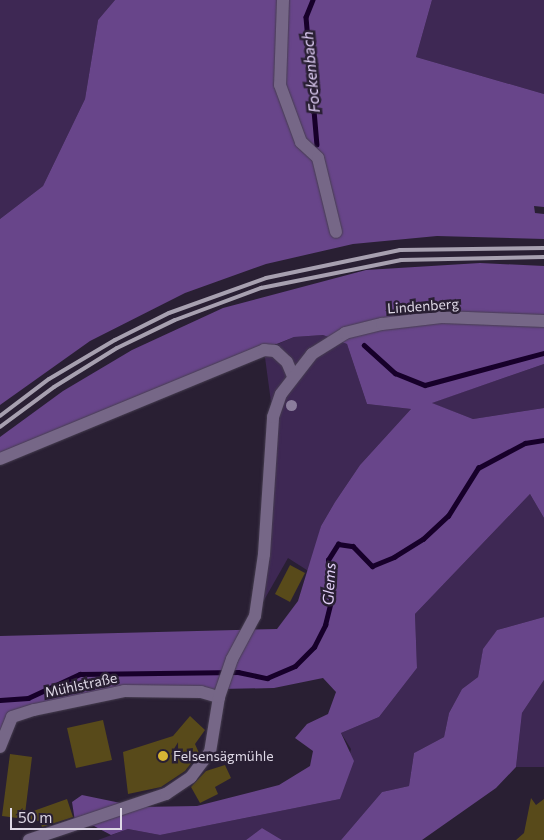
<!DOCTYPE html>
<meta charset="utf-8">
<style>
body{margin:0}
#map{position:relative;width:544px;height:840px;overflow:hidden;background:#291f33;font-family:Commissioner,sans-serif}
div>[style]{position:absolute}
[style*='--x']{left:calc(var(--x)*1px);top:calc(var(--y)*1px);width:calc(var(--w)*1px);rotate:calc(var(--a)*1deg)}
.green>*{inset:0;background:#3e2854}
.forest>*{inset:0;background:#68458a}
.stream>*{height:4.5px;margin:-2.25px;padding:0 2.25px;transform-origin:2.25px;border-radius:2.25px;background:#17002a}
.building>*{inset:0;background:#584a1a}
.roads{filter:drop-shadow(0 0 1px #463d50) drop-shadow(0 0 1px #463d50)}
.minor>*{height:12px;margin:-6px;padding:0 6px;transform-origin:6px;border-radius:6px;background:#766787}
.rail>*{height:4px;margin:-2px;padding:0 2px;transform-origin:2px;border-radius:2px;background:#a7a0b0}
.trees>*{width:11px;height:11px;margin:-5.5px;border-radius:50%;background:#8b7d9c}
.dots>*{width:14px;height:14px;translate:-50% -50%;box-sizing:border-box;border:2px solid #291f33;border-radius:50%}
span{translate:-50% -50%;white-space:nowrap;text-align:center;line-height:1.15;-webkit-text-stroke:5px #291f33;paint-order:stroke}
.street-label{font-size:14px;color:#ded8e6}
.poi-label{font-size:14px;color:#ded8e6}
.left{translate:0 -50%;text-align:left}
.water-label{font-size:15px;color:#e3d1f9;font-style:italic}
.scale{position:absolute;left:10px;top:808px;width:112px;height:22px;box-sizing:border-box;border:2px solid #ded8e6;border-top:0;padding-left:6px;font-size:15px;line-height:18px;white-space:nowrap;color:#ded8e6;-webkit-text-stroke:4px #291f33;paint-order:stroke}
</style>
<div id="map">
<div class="green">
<div style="clip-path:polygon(0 0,115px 0,98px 20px,85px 99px,43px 186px,0 219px)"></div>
<div style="clip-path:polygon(432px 0,544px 0,544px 94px,416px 57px)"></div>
<div style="clip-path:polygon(323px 335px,347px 344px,367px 404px,411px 409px,360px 465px,335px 502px,321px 526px,310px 572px,288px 558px,255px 616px,273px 417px,264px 350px,294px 337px)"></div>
<div style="clip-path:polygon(544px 364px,544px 408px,473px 419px,431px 403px)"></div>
<div style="clip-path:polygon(530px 494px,544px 518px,544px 617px,497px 630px,483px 650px,478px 677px,462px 689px,449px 713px,444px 737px,414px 753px,409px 786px,382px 792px,341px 840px,282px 840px,262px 828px,246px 840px,98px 840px,128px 829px,160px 835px,340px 799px,351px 749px,341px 733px,379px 717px,417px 668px,415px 614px)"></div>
<div style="clip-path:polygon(544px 680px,544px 767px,516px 767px,522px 713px)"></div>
</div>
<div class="forest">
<div style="clip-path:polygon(115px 0,432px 0,416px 57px,544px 94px,544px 207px,534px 206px,535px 213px,544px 214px,544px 239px,437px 236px,353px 244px,266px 264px,185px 293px,90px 341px,0 405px,0 219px,43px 186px,85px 99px,98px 20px)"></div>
<div style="clip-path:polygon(480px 263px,544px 266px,544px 364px,432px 403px,473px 419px,544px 408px,544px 518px,530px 494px,415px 614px,417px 668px,379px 717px,341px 733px,354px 761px,340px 799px,160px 835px,128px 829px,111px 835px,94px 826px,76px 828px,72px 802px,82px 795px,140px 807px,197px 806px,279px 785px,310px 766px,313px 751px,295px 738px,307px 724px,328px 714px,336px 692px,323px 678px,274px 688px,124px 691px,12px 717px,0 747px,0 636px,277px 629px,298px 601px,321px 526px,335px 502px,360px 465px,411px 409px,367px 404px,347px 344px,323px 335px,294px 337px,0 457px,0 437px,63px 391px,132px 350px,223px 308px,366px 270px)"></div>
<div style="clip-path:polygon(544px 617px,544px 680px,522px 713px,516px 767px,496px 788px,422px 840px,341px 840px,382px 792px,409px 786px,414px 753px,444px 737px,449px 713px,462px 689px,478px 677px,483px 649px,497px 630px)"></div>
<div style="clip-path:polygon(262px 828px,282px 840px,246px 840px)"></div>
</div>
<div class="stream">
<div style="--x:313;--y:0;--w:18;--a:112"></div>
<div style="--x:306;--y:17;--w:128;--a:85.1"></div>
<div style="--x:364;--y:345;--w:42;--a:42.1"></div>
<div style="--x:395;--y:373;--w:32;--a:22"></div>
<div style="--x:425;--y:385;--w:123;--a:-15.1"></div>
<div style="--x:0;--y:700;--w:28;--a:-4"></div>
<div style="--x:28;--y:698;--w:57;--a:-24.8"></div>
<div style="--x:80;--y:674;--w:158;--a:-0.7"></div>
<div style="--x:238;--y:672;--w:30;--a:12"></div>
<div style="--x:267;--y:678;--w:30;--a:-23"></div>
<div style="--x:295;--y:666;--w:27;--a:-45"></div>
<div style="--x:314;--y:647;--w:25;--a:-63"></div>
<div style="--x:325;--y:625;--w:25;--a:-76"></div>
<div style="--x:331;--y:601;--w:41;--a:-94.2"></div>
<div style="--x:328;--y:560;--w:19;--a:-58"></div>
<div style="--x:338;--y:544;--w:15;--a:8"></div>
<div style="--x:353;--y:546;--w:28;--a:46"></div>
<div style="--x:372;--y:566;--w:24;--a:-22"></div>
<div style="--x:394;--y:557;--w:34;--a:-32"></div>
<div style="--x:423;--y:539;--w:34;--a:-43"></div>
<div style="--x:448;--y:516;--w:57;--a:-58"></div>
<div style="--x:478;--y:468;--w:53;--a:-28"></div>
<div style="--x:525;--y:443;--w:19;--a:-9"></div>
</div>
<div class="building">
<div style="clip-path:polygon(290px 565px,305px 573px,290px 602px,275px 594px)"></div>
<div style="clip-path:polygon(190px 716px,205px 730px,195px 744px,199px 753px,185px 771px,161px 787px,128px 794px,123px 752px,173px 736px)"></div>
<div style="clip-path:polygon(103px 720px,112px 760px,76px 768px,67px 728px)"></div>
<div style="clip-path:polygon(10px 754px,32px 757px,25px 814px,67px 799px,73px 817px,42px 827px,40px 821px,2px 816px)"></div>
<div style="clip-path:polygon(225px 765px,231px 778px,215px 787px,218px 794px,200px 803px,191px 787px,206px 771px)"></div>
<div style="clip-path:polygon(531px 798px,536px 805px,544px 799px,544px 840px,516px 840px,524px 833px)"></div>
</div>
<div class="roads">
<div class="minor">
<div style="--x:283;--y:0;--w:85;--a:92"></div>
<div style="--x:280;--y:85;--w:61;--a:69.8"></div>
<div style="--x:301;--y:142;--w:23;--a:43"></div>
<div style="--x:318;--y:158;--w:76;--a:76.3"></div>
<div style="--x:0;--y:459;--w:286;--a:-22.4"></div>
<div style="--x:264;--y:350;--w:11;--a:5"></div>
<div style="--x:275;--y:351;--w:16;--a:43"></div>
<div style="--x:287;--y:362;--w:15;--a:67"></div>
<div style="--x:0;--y:747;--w:32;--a:-68"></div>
<div style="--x:12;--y:717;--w:23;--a:-18"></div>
<div style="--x:34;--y:710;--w:92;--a:-11.9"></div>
<div style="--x:124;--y:691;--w:77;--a:0.7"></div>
<div style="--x:201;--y:692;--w:19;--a:16"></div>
<div style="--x:29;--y:840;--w:145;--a:-18.6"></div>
<div style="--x:166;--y:794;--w:30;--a:-34"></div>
<div style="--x:191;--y:777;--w:31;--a:-53"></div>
<div style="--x:210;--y:752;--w:56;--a:-80.7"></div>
<div style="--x:219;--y:697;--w:40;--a:-71.1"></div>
<div style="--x:232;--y:659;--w:49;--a:-61.9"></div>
<div style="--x:255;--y:616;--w:63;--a:-81.7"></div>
<div style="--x:264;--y:554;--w:137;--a:-86.2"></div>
<div style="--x:273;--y:417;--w:24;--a:-71"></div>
<div style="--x:281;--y:394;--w:51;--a:-52.2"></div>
<div style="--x:312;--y:354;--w:39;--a:-32"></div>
<div style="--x:345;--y:333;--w:38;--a:-14"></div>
<div style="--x:382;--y:324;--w:60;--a:-6.7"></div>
<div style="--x:442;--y:317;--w:102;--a:2.2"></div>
</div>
</div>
<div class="rail">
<div style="--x:0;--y:416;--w:61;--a:-37.1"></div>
<div style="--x:49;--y:379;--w:77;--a:-30.6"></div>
<div style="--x:115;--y:340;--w:60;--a:-26.6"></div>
<div style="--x:169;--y:313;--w:103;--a:-19.8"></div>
<div style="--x:266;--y:278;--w:137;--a:-11.8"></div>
<div style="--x:400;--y:250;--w:144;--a:-0.8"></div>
<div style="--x:0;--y:427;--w:67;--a:-36.5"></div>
<div style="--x:54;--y:387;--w:74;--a:-31.8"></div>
<div style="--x:117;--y:348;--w:64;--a:-25.8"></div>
<div style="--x:175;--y:320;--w:92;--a:-20.4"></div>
<div style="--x:261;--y:288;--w:143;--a:-11.3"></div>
<div style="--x:401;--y:260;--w:143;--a:-1.2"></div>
</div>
<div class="trees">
<div style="left:291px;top:405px"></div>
</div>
<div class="dots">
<div style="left:163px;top:756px;background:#d7b434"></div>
</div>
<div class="street-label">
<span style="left:423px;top:306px;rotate:-4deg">Lindenberg</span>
<span style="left:81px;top:685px;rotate:-12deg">Mühlstraße</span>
</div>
<div class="poi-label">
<span class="left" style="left:173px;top:756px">Felsensägmühle</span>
</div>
<div class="water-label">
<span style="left:311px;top:72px;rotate:-95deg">Fockenbach</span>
<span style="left:329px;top:584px;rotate:-87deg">Glems</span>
</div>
<div class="scale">50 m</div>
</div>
